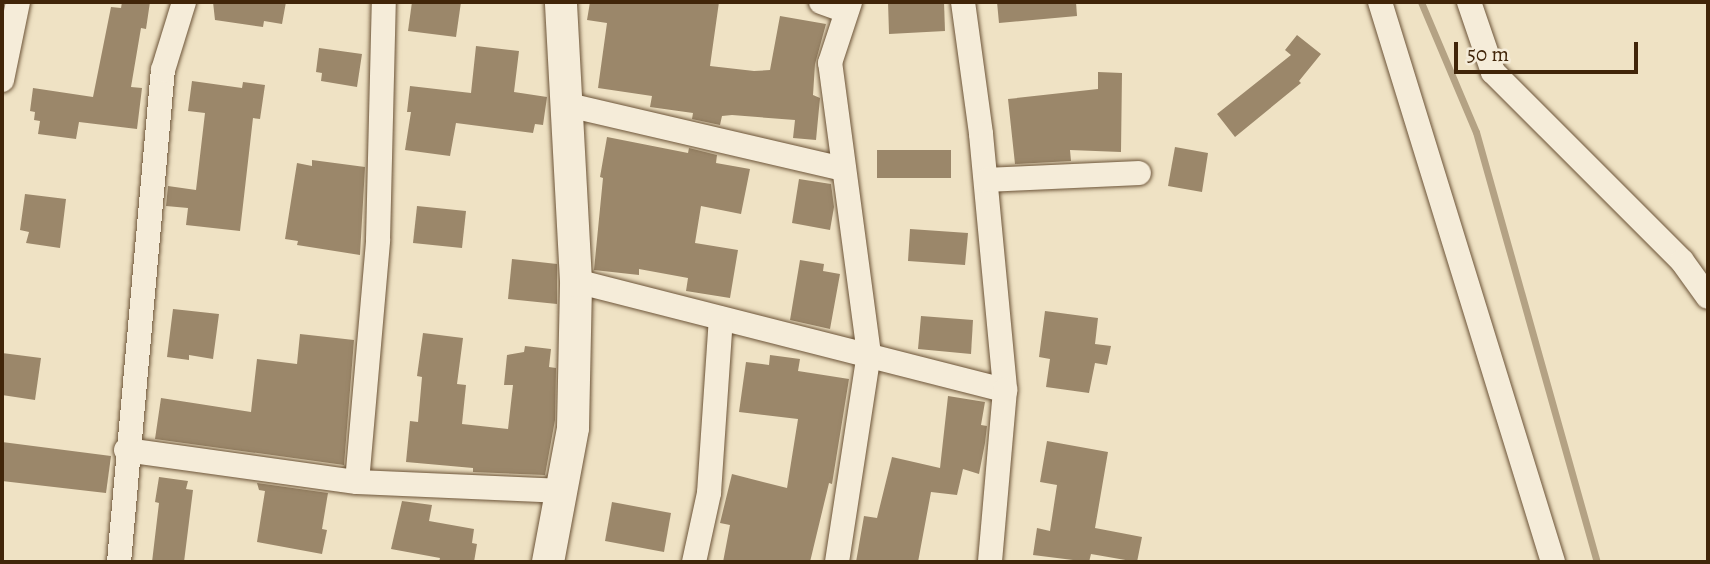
<!DOCTYPE html>
<style>
body{margin:0}
#map{position:relative;width:1710px;height:564px;overflow:hidden;background:#efe2c4;font-family:Alegreya,serif}
div>[style]{position:absolute}
[style*='--x']{left:calc(var(--x)*1px);top:calc(var(--y)*1px);width:calc(var(--w)*1px);rotate:calc(var(--a)*1deg)}
.stream>*{height:7px;margin:-3.5px;padding:0 3.5px;transform-origin:3.5px;border-radius:3.5px;background:#b4a284}
.building>*{inset:0;background:#9b876a}
.roads{filter:drop-shadow(0 0 2px #6c5438) drop-shadow(0 0 2px #6c5438)}
.minor>*{height:24px;margin:-12px;padding:0 12px;transform-origin:12px;border-radius:12px;background:#f5ecd9}
.tertiary>*{height:32px;margin:-16px;padding:0 16px;transform-origin:16px;border-radius:16px;background:#f5ecd9}
span{translate:-50% -50%;white-space:nowrap;text-align:center;line-height:1.15;-webkit-text-stroke:7px #f5ecd9;paint-order:stroke}
.frame{position:absolute;inset:0;border:4px solid #412509;pointer-events:none}
.scale{position:absolute;left:1454px;top:42px;width:184px;height:32px;box-sizing:border-box;border:4px solid #412509;border-top:0;padding-left:9px;font-size:21px;line-height:24px;white-space:nowrap;color:#412509;-webkit-text-stroke:5px #f5ecd9;paint-order:stroke}
</style>
<div id="map">
<div class="stream">
<div style="--x:1421;--y:2;--w:141;--a:67.1"></div>
<div style="--x:1476;--y:132;--w:447;--a:74.3"></div>
</div>
<div class="building">
<div style="clip-path:polygon(122px 2px,150px 2px,146px 29px,141px 28px,131px 87px,142px 88px,137px 129px,79px 122px,76px 139px,38px 134px,40px 121px,34px 120px,35px 112px,30px 111px,33px 88px,93px 97px,111px 7px,121px 8px)"></div>
<div style="clip-path:polygon(213px 2px,286px 2px,282px 24px,264px 21px,263px 27px,215px 20px)"></div>
<div style="clip-path:polygon(412px 2px,461px 2px,456px 37px,408px 31px)"></div>
<div style="clip-path:polygon(590px 2px,719px 2px,710px 66px,754px 71px,770px 70px,780px 16px,826px 24px,815px 64px,813px 95px,820px 98px,816px 140px,793px 138px,795px 120px,732px 115px,722px 116px,720px 125px,692px 119px,693px 113px,650px 107px,652px 96px,598px 88px,607px 23px,587px 20px)"></div>
<div style="clip-path:polygon(888px 2px,944px 2px,945px 31px,889px 34px)"></div>
<div style="clip-path:polygon(997px 2px,1076px 2px,1077px 16px,999px 23px)"></div>
<div style="clip-path:polygon(1297px 35px,1321px 54px,1299px 81px,1301px 83px,1235px 137px,1217px 114px,1291px 55px,1285px 50px)"></div>
<div style="clip-path:polygon(476px 46px,519px 51px,514px 92px,547px 97px,543px 125px,535px 124px,533px 133px,456px 123px,450px 156px,405px 150px,411px 112px,407px 112px,410px 86px,471px 93px)"></div>
<div style="clip-path:polygon(319px 48px,362px 54px,357px 87px,321px 81px,322px 73px,316px 72px)"></div>
<div style="clip-path:polygon(1098px 72px,1122px 73px,1121px 152px,1070px 150px,1071px 161px,1015px 164px,1008px 99px,1098px 89px)"></div>
<div style="clip-path:polygon(192px 81px,242px 88px,243px 82px,265px 85px,260px 119px,253px 118px,240px 231px,186px 225px,188px 208px,166px 206px,168px 186px,196px 190px,205px 113px,188px 111px)"></div>
<div style="clip-path:polygon(607px 137px,688px 153px,689px 148px,717px 155px,716px 163px,750px 169px,741px 214px,701px 206px,695px 243px,738px 250px,730px 298px,686px 291px,688px 278px,639px 269px,639px 275px,594px 270px,603px 178px,600px 177px)"></div>
<div style="clip-path:polygon(1175px 147px,1208px 153px,1202px 192px,1168px 186px)"></div>
<div style="clip-path:polygon(877px 150px,951px 150px,951px 178px,877px 178px)"></div>
<div style="clip-path:polygon(312px 160px,365px 167px,360px 255px,297px 245px,298px 241px,285px 239px,297px 163px,312px 166px)"></div>
<div style="clip-path:polygon(799px 179px,831px 184px,834px 207px,830px 230px,792px 223px)"></div>
<div style="clip-path:polygon(25px 194px,66px 199px,60px 248px,26px 243px,29px 232px,20px 230px)"></div>
<div style="clip-path:polygon(417px 206px,466px 211px,462px 248px,413px 243px)"></div>
<div style="clip-path:polygon(910px 229px,968px 233px,965px 265px,908px 261px)"></div>
<div style="clip-path:polygon(512px 259px,557px 264px,557px 304px,508px 299px)"></div>
<div style="clip-path:polygon(800px 260px,824px 264px,823px 271px,840px 274px,830px 329px,790px 320px)"></div>
<div style="clip-path:polygon(173px 309px,219px 314px,213px 359px,189px 355px,189px 360px,167px 357px)"></div>
<div style="clip-path:polygon(1045px 311px,1098px 318px,1095px 344px,1111px 346px,1107px 365px,1095px 363px,1089px 393px,1046px 387px,1050px 359px,1039px 357px)"></div>
<div style="clip-path:polygon(921px 316px,973px 320px,971px 354px,918px 349px)"></div>
<div style="clip-path:polygon(423px 333px,463px 338px,457px 384px,466px 385px,462px 424px,508px 429px,513px 385px,504px 385px,507px 355px,524px 352px,525px 346px,551px 349px,549px 367px,556px 368px,555px 420px,545px 475px,473px 472px,473px 468px,406px 462px,410px 421px,418px 422px,422px 377px,417px 376px)"></div>
<div style="clip-path:polygon(300px 334px,354px 340px,344px 465px,155px 439px,161px 398px,251px 412px,257px 359px,297px 364px)"></div>
<div style="clip-path:polygon(2px 353px,41px 358px,35px 400px,2px 395px)"></div>
<div style="clip-path:polygon(770px 355px,800px 359px,798px 371px,849px 379px,832px 484px,829px 483px,810px 562px,723px 562px,730px 525px,720px 523px,732px 474px,787px 488px,798px 419px,739px 412px,746px 362px,769px 365px)"></div>
<div style="clip-path:polygon(948px 396px,985px 402px,981px 425px,987px 426px,985px 443px,979px 474px,963px 469px,957px 495px,931px 492px,918px 562px,856px 562px,864px 516px,877px 518px,892px 457px,940px 468px)"></div>
<div style="clip-path:polygon(1047px 441px,1108px 452px,1095px 528px,1142px 537px,1137px 562px,1091px 554px,1089px 562px,1033px 555px,1037px 528px,1050px 531px,1057px 485px,1040px 482px)"></div>
<div style="clip-path:polygon(2px 442px,111px 456px,106px 493px,2px 481px)"></div>
<div style="clip-path:polygon(159px 477px,188px 481px,186px 489px,193px 490px,184px 562px,152px 562px,159px 503px,155px 502px)"></div>
<div style="clip-path:polygon(257px 483px,328px 493px,322px 529px,327px 530px,322px 554px,257px 542px,265px 491px,259px 490px)"></div>
<div style="clip-path:polygon(402px 501px,432px 505px,429px 521px,474px 529px,472px 543px,477px 544px,474px 562px,439px 562px,440px 558px,391px 549px)"></div>
<div style="clip-path:polygon(612px 502px,671px 513px,664px 552px,605px 541px)"></div>
</div>
<div class="roads">
<div class="minor">
<div style="--x:821;--y:2;--w:27;--a:20"></div>
<div style="--x:963;--y:2;--w:133;--a:82.2"></div>
<div style="--x:981;--y:134;--w:257;--a:84.6"></div>
<div style="--x:1380;--y:2;--w:586;--a:72.83"></div>
<div style="--x:1469;--y:2;--w:74;--a:71.1"></div>
<div style="--x:1493;--y:72;--w:267;--a:45"></div>
<div style="--x:1682;--y:261;--w:44;--a:54.2"></div>
<div style="--x:2;--y:80;--w:80;--a:-78.4"></div>
<div style="--x:568;--y:105;--w:282;--a:13.1"></div>
<div style="--x:986;--y:180;--w:153;--a:-2.6"></div>
<div style="--x:576;--y:281;--w:443;--a:14.3"></div>
<div style="--x:1005;--y:390;--w:173;--a:95"></div>
<div style="--x:126;--y:450;--w:233;--a:7.9"></div>
<div style="--x:357;--y:482;--w:207;--a:2.5"></div>
<div style="--x:357;--y:482;--w:243;--a:-85"></div>
<div style="--x:378;--y:240;--w:238;--a:-88.6"></div>
<div style="--x:119;--y:562;--w:494;--a:-84.9"></div>
<div style="--x:163;--y:70;--w:71;--a:-72.8"></div>
<div style="--x:694;--y:562;--w:71;--a:-77.7"></div>
<div style="--x:709;--y:493;--w:175;--a:-86.1"></div>
<div style="--x:837;--y:562;--w:210;--a:-81.3"></div>
<div style="--x:869;--y:354;--w:294;--a:-97.6"></div>
<div style="--x:830;--y:63;--w:64;--a:-71.8"></div>
</div>
<div class="tertiary">
<div style="--x:548;--y:562;--w:136;--a:-79.4"></div>
<div style="--x:573;--y:428;--w:147;--a:-88.8"></div>
<div style="--x:576;--y:281;--w:279;--a:-93.1"></div>
</div>
</div>
<div class="frame"></div>
<div class="scale">50 m</div>
</div>
